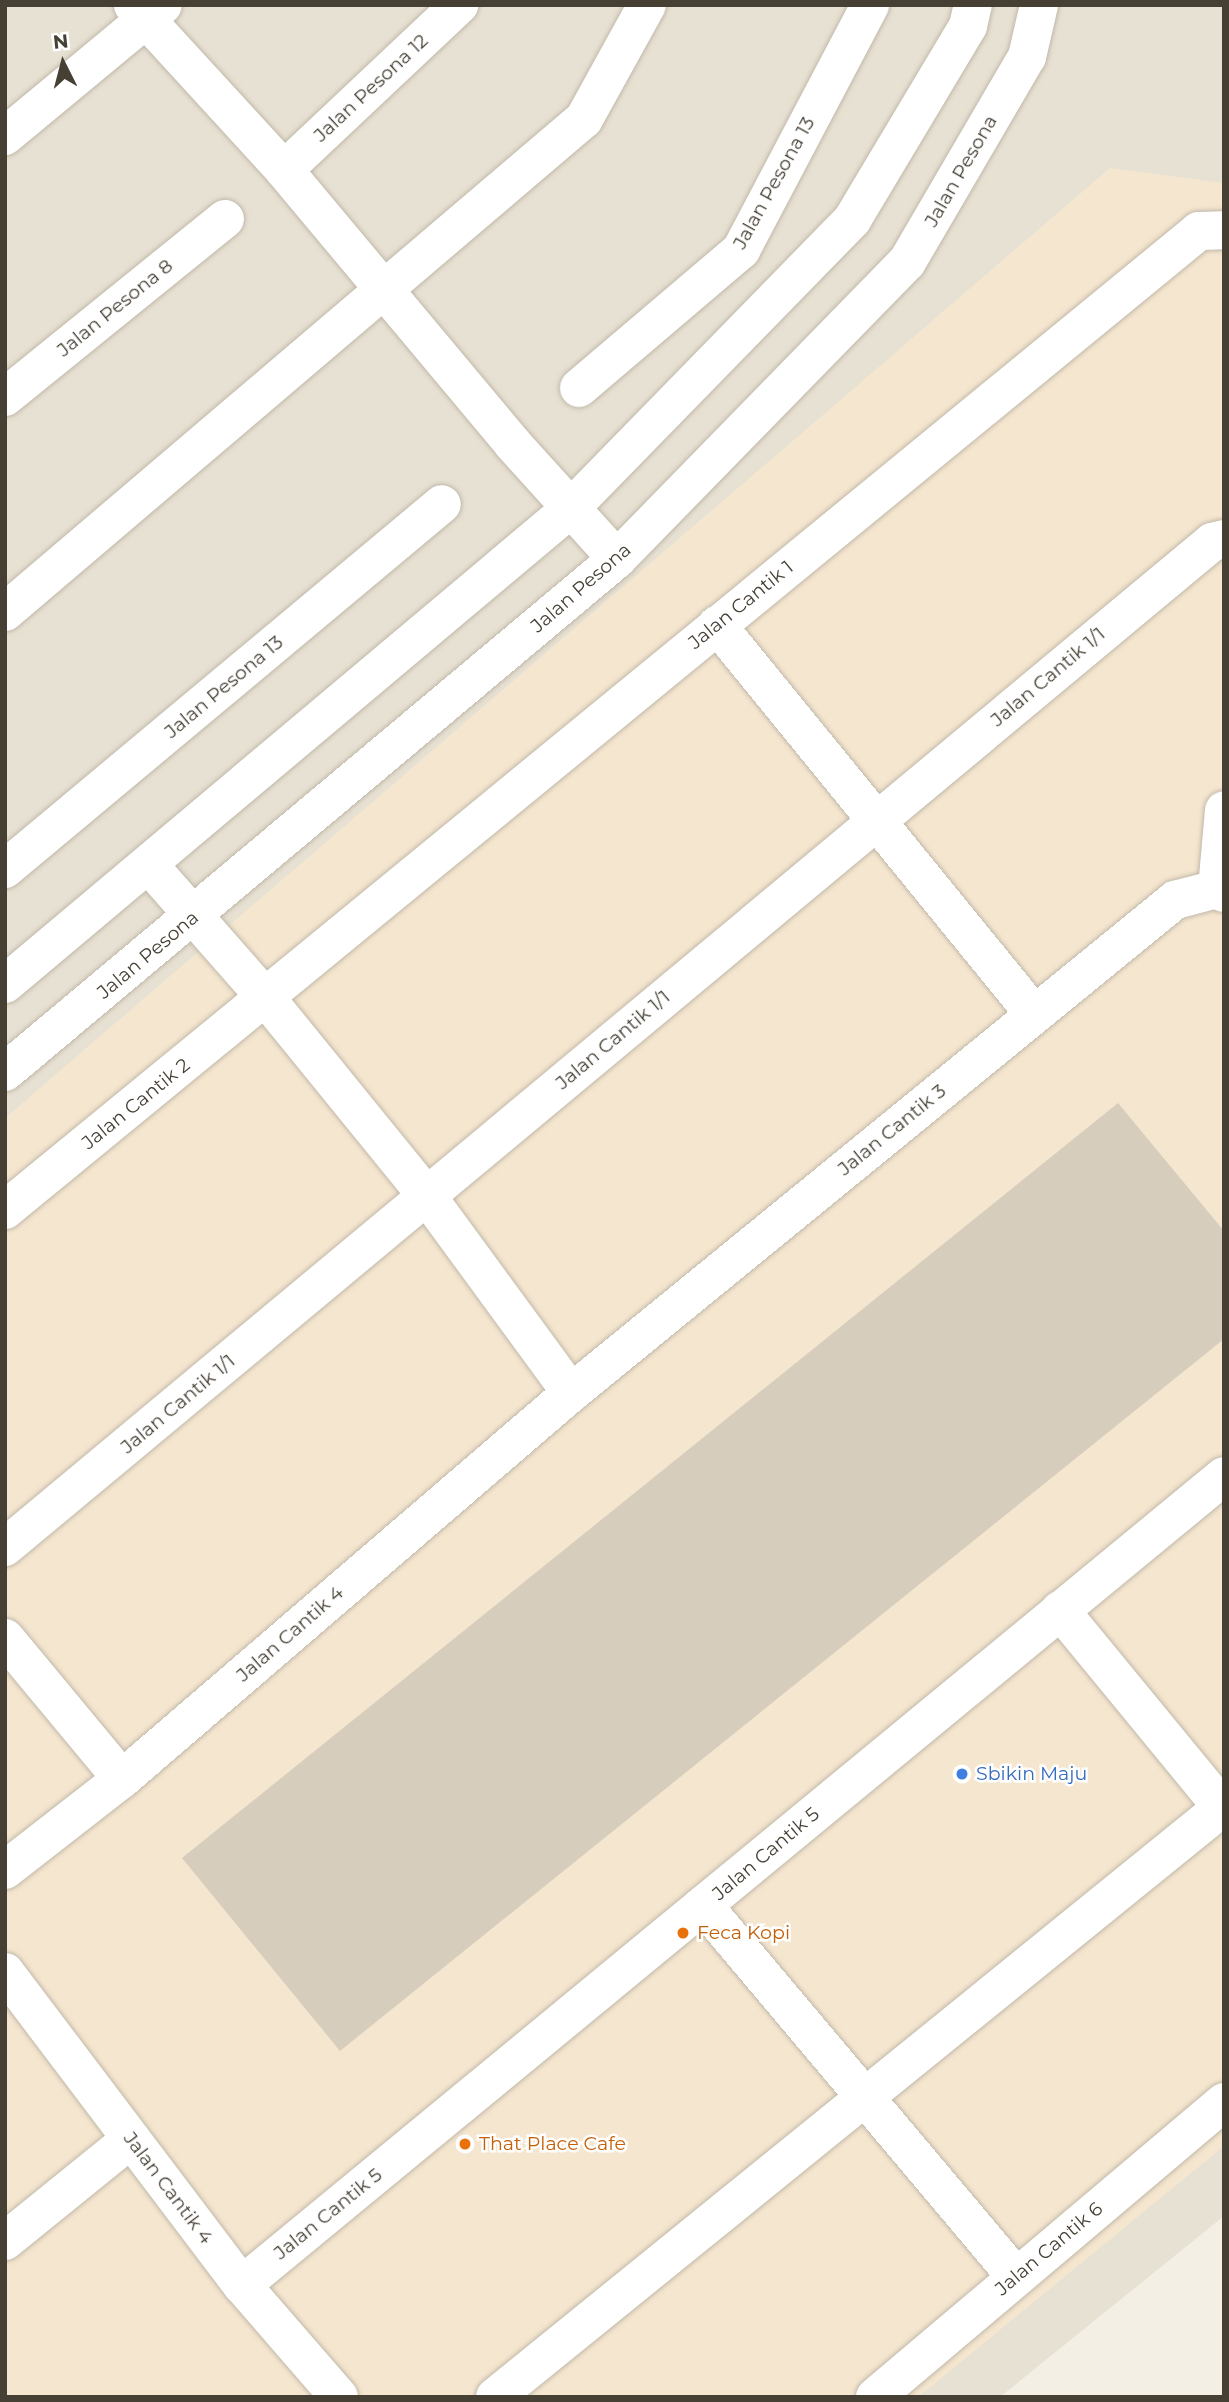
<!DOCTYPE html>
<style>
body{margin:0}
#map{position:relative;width:1229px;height:2402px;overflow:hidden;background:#f3efe5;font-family:Montserrat,sans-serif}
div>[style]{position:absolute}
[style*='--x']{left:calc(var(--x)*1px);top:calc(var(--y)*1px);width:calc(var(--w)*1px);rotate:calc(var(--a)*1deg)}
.residential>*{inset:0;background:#e7e1d3}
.commercial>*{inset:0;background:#f5e6cf}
.building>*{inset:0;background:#d7cdbd}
.roads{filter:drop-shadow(0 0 2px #c1b9aa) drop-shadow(0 0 2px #c1b9aa)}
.minor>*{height:38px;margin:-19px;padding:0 19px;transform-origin:19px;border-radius:19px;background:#fff}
.dots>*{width:19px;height:19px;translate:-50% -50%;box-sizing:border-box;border:4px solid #fff;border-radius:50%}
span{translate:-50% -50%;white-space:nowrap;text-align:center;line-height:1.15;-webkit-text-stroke:5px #fff;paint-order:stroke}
.street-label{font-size:19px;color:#453f34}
.shop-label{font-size:19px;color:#366cbe}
.left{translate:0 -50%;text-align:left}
.food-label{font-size:19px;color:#c56008}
.frame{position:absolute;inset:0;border:7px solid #453f34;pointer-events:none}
.north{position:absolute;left:28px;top:28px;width:70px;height:70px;-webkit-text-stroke:5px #fff;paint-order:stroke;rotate:354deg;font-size:19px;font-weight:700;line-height:28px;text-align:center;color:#453f34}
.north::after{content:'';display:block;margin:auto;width:24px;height:32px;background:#453f34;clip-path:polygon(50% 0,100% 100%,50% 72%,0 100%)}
</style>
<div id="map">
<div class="residential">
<div style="clip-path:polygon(5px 5px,1224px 5px,1224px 2216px,1000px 2397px,5px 2397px)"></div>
</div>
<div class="commercial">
<div style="clip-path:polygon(1110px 168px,1224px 183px,1224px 2146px,918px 2397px,5px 2397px,5px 1118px)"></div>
</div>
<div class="building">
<div style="clip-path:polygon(1118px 1103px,1224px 1231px,1224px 1339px,340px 2051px,182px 1858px)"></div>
</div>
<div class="roads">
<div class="minor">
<div style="--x:133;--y:5;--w:224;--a:47.5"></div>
<div style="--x:284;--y:170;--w:357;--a:50.1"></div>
<div style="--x:513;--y:444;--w:155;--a:47.9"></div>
<div style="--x:5;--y:136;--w:205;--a:-39.7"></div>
<div style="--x:284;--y:170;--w:241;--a:-43.3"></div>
<div style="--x:579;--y:388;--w:213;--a:-40.4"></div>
<div style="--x:741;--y:250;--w:277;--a:-62.2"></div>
<div style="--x:5;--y:397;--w:283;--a:-39"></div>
<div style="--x:5;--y:612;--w:760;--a:-40.41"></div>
<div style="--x:584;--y:119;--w:130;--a:-61.1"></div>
<div style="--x:717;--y:625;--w:502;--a:50.82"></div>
<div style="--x:149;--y:865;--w:177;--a:48.7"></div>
<div style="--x:266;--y:998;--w:255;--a:50.9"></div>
<div style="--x:427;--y:1196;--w:244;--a:53.8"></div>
<div style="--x:5;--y:869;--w:569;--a:-39.87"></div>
<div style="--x:1217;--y:889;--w:79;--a:-84.9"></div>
<div style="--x:5;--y:984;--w:738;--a:-40.05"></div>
<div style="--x:570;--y:509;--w:404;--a:-45.7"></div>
<div style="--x:852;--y:220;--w:226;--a:-59.1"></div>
<div style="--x:968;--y:26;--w:22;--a:-77"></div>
<div style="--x:5;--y:1072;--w:799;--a:-39.97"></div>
<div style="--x:617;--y:559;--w:415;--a:-45.7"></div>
<div style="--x:907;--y:262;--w:238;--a:-59.7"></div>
<div style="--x:1027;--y:57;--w:53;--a:-77"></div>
<div style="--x:5;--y:1210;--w:1544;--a:-39.35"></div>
<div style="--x:1199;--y:231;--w:25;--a:-2"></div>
<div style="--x:5;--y:1547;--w:1571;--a:-39.78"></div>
<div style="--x:1212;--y:542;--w:12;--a:-14"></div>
<div style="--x:1060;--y:1610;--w:259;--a:50.6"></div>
<div style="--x:5;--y:1638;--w:183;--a:50.3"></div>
<div style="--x:5;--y:1870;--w:148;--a:-37.9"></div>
<div style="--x:122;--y:1779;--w:592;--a:-40.69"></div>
<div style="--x:571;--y:1393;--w:780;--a:-39.22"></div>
<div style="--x:1175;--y:900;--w:43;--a:-14.7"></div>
<div style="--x:1217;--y:889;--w:8;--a:30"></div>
<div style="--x:703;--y:1905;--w:486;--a:49.9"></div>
<div style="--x:5;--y:1972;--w:393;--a:52.9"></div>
<div style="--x:242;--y:2285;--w:148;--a:49.1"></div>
<div style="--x:5;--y:2241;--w:162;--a:-39"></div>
<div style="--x:242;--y:2285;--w:1272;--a:-39.48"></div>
<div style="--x:495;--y:2397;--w:938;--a:-39.03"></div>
<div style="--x:875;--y:2397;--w:457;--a:-40.2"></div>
</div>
</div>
<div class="dots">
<div style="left:962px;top:1774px;background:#3f7fe0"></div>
<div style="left:683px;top:1933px;background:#e8710a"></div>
<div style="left:465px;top:2144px;background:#e8710a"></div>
</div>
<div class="street-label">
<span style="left:371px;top:88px;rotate:-43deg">Jalan Pesona 12</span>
<span style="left:961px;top:171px;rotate:-60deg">Jalan Pesona</span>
<span style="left:774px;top:183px;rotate:-61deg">Jalan Pesona 13</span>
<span style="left:115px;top:308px;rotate:-39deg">Jalan Pesona 8</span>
<span style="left:581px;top:588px;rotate:-41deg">Jalan Pesona</span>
<span style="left:741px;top:605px;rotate:-39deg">Jalan Cantik 1</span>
<span style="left:1048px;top:677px;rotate:-40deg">Jalan Cantik 1/1</span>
<span style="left:224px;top:687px;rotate:-40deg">Jalan Pesona 13</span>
<span style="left:148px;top:955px;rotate:-40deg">Jalan Pesona</span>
<span style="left:613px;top:1040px;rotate:-40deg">Jalan Cantik 1/1</span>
<span style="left:136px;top:1104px;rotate:-39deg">Jalan Cantik 2</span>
<span style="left:892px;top:1130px;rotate:-39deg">Jalan Cantik 3</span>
<span style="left:178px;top:1404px;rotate:-40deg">Jalan Cantik 1/1</span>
<span style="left:290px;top:1634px;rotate:-41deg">Jalan Cantik 4</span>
<span style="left:766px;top:1854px;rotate:-40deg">Jalan Cantik 5</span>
<span style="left:168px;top:2188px;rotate:53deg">Jalan Cantik 4</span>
<span style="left:328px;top:2214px;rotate:-39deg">Jalan Cantik 5</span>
<span style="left:1049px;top:2249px;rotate:-40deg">Jalan Cantik 6</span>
</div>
<div class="shop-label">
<span class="left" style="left:976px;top:1774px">Sbikin Maju</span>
</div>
<div class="food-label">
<span class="left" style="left:697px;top:1933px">Feca Kopi</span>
<span class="left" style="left:479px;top:2144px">That Place Cafe</span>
</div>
<div class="frame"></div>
<div class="north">N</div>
</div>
